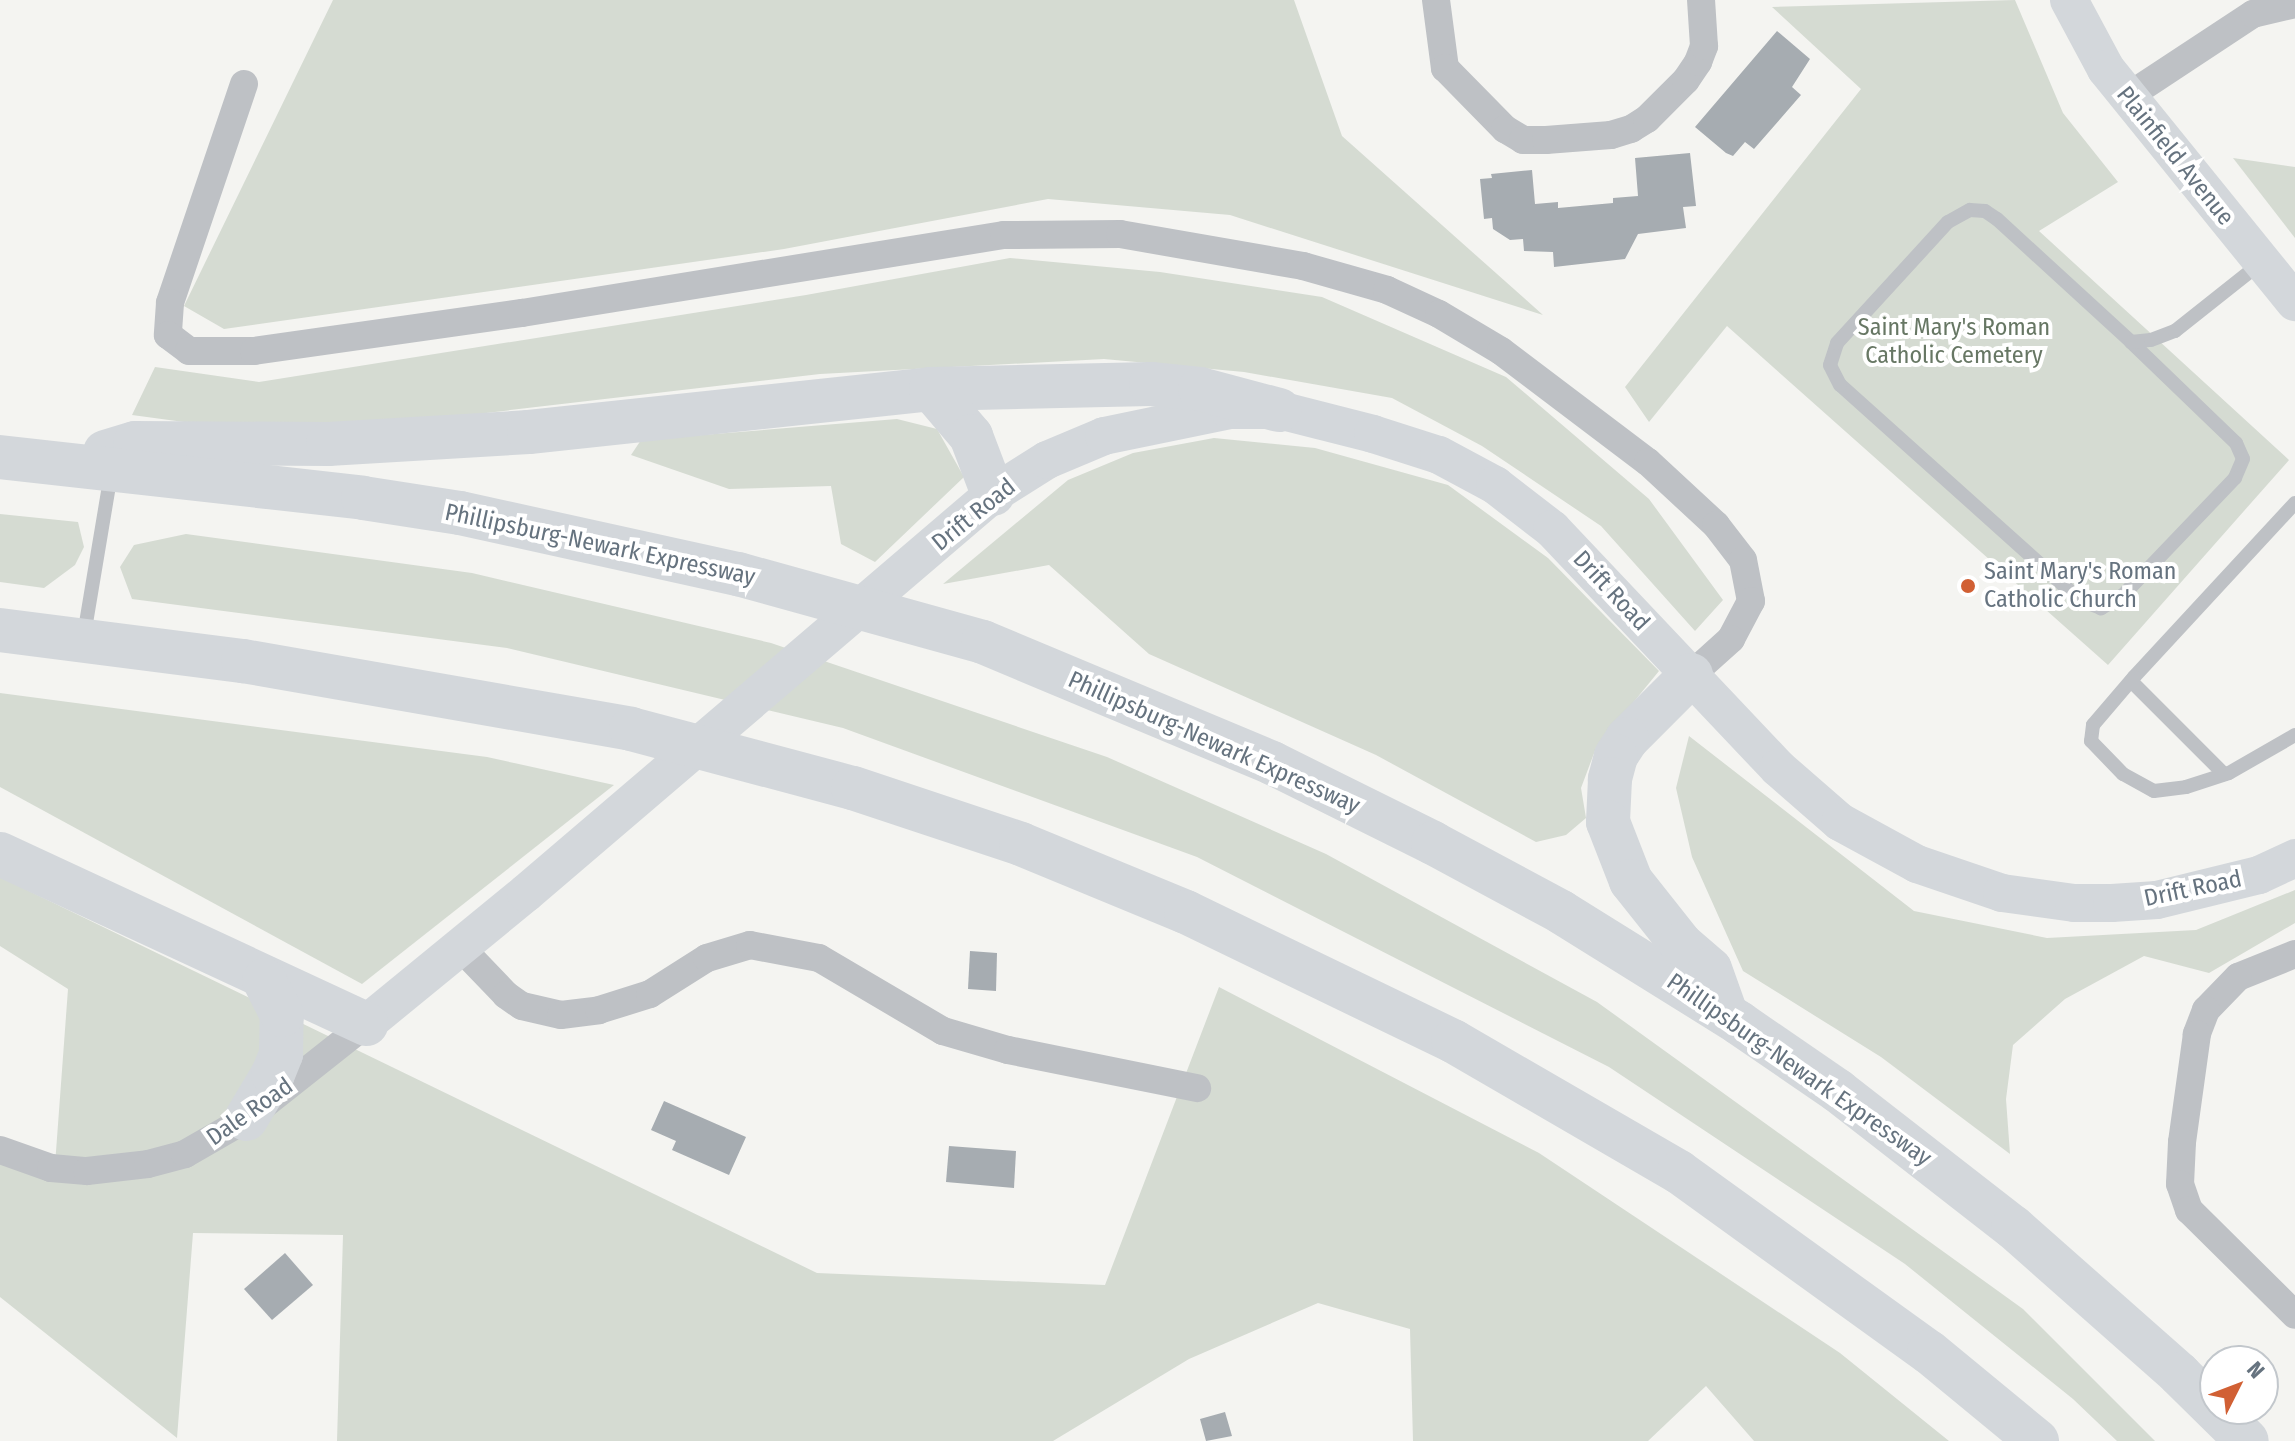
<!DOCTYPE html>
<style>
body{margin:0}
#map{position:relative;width:2295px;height:1441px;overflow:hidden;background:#f4f4f1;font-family:"Fira Sans Condensed",sans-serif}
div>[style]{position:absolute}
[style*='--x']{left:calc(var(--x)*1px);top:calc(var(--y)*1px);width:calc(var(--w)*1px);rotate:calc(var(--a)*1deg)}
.green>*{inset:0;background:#d5dbd2}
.building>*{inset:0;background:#a6acb1}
.service>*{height:14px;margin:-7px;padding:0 7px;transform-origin:7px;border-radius:7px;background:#bec1c5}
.minor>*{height:28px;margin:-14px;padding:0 14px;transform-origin:14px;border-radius:14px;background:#bec1c5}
.secondary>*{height:38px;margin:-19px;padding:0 19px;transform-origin:19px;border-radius:19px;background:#d3d7db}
.motorway>*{height:44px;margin:-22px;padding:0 22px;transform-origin:22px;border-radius:22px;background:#d3d7db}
.dots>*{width:22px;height:22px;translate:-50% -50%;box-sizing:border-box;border:4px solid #fff;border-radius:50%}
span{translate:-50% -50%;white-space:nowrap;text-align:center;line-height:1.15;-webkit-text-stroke:8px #fff;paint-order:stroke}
.street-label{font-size:24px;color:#66737f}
.park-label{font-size:24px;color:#677764}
.poi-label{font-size:24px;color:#66737f}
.left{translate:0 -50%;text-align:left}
.north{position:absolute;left:2199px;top:1345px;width:80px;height:80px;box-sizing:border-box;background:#fff;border:2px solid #c2c7cc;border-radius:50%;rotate:48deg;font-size:22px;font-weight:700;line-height:32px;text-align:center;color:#66737f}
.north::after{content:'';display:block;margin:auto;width:28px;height:36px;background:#d16034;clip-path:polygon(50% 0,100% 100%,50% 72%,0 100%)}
</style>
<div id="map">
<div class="green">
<div style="clip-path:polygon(333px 0,1294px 0,1342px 136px,1543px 315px,1230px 215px,1048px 199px,784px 249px,224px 329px,184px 306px)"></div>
<div style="clip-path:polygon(2015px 0,2063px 113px,2118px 182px,2039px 231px,2289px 460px,2108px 665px,1727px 326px,1649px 422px,1625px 387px,1861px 89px,1772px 7px)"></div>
<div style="clip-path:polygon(2233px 158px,2295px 167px,2295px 238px)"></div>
<div style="clip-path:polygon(1010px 258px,1160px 272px,1322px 297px,1506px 377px,1649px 499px,1723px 600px,1695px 631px,1601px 526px,1482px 446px,1392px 398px,1244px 372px,1104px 359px,820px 374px,288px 436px,132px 415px,155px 367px,259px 382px,806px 295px)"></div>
<div style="clip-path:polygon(897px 419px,937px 429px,964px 477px,875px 562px,841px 544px,831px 486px,729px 489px,631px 455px,641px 440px)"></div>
<div style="clip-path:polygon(1214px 438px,1315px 448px,1448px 485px,1548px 558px,1659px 671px,1596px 748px,1581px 788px,1586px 818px,1566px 835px,1536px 842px,1376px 755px,1149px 654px,1049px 565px,943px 584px,1068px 480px,1133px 453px)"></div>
<div style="clip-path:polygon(0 514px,78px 522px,84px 547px,75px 565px,44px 588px,0 582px)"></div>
<div style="clip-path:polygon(186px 534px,472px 573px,771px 643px,1107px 757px,1326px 854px,1597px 1002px,2023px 1309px,2155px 1441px,2117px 1441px,2073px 1399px,1905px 1264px,1609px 1067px,1197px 857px,843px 728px,507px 648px,132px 599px,120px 567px,134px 545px)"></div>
<div style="clip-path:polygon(0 693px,487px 757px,614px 785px,362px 984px,0 787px)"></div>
<div style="clip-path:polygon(1689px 736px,1914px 911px,2047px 938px,2196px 930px,2295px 890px,2295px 923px,2209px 973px,2144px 956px,2065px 999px,2013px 1045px,2006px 1099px,2010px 1154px,1881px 1057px,1743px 971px,1692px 857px,1676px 788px)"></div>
<div style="clip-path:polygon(0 877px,817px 1273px,1105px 1285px,1219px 987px,1539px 1153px,1840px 1353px,1949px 1441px,1754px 1441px,1706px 1386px,1648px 1441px,1413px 1441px,1410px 1329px,1318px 1303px,1189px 1359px,1053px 1441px,337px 1441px,343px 1235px,193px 1233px,177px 1438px,0 1297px,0 1159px,55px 1165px,68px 989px,0 946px)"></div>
</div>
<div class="building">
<div style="clip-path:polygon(1777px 31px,1810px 59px,1792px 87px,1801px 95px,1754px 149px,1745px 142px,1733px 156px,1726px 153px,1695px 127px)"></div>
<div style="clip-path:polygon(1690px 153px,1696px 206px,1683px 207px,1686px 228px,1638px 234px,1625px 259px,1554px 267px,1553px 252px,1524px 251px,1523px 239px,1510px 240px,1493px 229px,1492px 218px,1484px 219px,1480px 179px,1492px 178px,1491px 174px,1532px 170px,1535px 204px,1558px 202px,1558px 208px,1613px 203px,1613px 198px,1638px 196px,1635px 158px)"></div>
<div style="clip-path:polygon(970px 951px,997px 953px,996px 991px,968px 989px)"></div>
<div style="clip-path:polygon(664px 1101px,746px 1137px,729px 1175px,672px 1150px,676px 1141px,651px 1130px)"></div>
<div style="clip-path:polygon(949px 1146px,1016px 1151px,1014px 1188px,946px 1182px)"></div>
<div style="clip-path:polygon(285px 1253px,313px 1285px,272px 1320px,244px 1289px)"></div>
<div style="clip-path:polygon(1225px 1412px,1232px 1436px,1206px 1441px,1200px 1419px)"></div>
</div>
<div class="service">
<div style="--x:2131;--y:342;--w:146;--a:43.9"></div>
<div style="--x:2236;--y:443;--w:17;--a:66"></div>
<div style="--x:2243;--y:459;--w:21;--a:113"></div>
<div style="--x:2235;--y:478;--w:162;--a:133.7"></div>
<div style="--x:2123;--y:595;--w:26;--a:149"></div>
<div style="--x:2101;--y:608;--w:22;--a:-159"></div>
<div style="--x:2080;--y:600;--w:322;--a:-138.1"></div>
<div style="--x:1840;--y:385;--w:22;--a:-117"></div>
<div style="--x:1830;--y:365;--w:23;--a:-72"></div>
<div style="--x:1837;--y:343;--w:164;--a:-47.5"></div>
<div style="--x:1948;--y:222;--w:25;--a:-29"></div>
<div style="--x:1970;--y:210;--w:15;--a:4"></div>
<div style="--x:1985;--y:211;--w:14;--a:34"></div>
<div style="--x:1997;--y:219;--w:182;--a:42.5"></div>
<div style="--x:2131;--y:342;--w:20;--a:-6"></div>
<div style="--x:2151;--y:340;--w:26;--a:-21"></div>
<div style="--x:2175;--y:331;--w:111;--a:-38.4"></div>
<div style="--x:2295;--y:503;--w:237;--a:132.8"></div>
<div style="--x:2134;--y:677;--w:63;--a:130.5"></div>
<div style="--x:2093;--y:725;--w:16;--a:97"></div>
<div style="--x:2091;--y:741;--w:46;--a:45.9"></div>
<div style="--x:2123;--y:774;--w:35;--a:29"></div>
<div style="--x:2154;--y:791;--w:32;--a:-7"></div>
<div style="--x:2186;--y:787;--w:45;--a:-18"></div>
<div style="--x:2229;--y:773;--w:76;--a:-29.9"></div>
<div style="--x:84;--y:635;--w:163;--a:-80.5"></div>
<div style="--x:2131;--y:681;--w:132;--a:45"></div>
</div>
<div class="minor">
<div style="--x:1436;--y:0;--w:69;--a:82.5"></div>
<div style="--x:1445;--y:68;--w:86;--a:45.5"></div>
<div style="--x:1505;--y:129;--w:21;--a:31"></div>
<div style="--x:1523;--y:140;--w:23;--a:0"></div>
<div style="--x:1546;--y:140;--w:65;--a:-4.4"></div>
<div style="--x:1611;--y:135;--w:21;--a:-17"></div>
<div style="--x:1631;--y:129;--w:19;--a:-32"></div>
<div style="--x:1647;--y:119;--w:55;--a:-45"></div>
<div style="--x:1686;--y:80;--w:22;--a:-56"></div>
<div style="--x:1698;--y:62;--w:17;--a:-69"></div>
<div style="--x:1704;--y:46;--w:46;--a:-93.7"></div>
<div style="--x:244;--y:84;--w:231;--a:108.7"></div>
<div style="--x:170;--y:303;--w:32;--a:94"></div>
<div style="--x:168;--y:335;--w:26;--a:37"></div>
<div style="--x:189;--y:351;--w:65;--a:0"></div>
<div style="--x:254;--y:351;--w:271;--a:-8.1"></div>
<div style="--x:522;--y:313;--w:488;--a:-9.2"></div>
<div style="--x:1004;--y:235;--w:116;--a:-0.5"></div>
<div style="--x:1120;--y:234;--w:186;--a:9.9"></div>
<div style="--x:1303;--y:266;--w:87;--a:15.9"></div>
<div style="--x:1387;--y:290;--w:57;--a:24.8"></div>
<div style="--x:1439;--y:314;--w:72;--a:30.8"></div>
<div style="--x:1501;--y:351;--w:184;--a:37.1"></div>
<div style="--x:1648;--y:462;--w:93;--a:42.8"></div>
<div style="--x:1716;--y:525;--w:44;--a:52.4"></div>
<div style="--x:1743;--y:560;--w:42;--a:79"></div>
<div style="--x:1751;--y:601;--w:43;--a:117.8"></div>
<div style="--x:1731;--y:639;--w:54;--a:138"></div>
<div style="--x:2127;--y:97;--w:151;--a:-33.4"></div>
<div style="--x:2253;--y:14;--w:43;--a:-13.4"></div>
<div style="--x:461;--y:948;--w:65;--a:46.2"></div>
<div style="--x:506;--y:995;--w:19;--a:35"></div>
<div style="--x:522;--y:1006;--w:40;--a:13"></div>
<div style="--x:561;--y:1015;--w:38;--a:-7"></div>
<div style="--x:599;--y:1010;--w:53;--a:-17.4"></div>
<div style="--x:650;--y:994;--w:67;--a:-32.3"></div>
<div style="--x:707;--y:958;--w:45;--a:-16.8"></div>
<div style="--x:750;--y:945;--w:70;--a:10.7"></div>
<div style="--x:819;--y:958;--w:144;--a:30.5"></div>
<div style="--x:943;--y:1031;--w:68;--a:16.3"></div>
<div style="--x:1008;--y:1050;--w:193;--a:11.4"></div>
<div style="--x:2295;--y:954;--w:61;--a:158"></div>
<div style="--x:2238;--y:977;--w:46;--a:134.1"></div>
<div style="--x:2206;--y:1010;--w:26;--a:111"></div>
<div style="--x:2197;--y:1034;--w:109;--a:97.9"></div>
<div style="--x:2182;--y:1142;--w:42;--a:92.7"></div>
<div style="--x:2180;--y:1184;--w:28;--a:71"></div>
<div style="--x:2189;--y:1210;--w:149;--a:44.7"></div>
<div style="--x:0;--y:1150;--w:54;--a:19.4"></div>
<div style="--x:51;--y:1168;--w:36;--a:5"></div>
<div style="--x:87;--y:1171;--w:61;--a:-6.5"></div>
<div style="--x:148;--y:1164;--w:38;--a:-15"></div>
<div style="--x:185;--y:1154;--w:70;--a:-29.8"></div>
<div style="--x:246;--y:1119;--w:153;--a:-38.4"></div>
</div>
<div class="secondary">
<div style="--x:2069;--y:0;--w:78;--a:61.8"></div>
<div style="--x:2106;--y:69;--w:300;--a:51"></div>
<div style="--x:366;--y:1024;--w:207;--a:-39.3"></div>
<div style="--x:526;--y:893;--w:614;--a:-40.51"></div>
<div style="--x:993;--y:494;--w:64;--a:-32.2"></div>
<div style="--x:1047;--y:460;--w:62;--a:-22.8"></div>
<div style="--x:1104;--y:436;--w:128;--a:-11.7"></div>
<div style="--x:1229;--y:410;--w:50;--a:0"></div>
<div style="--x:1279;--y:410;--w:97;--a:14.3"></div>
<div style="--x:1373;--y:434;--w:69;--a:17.7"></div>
<div style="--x:1439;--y:455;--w:64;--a:28.2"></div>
<div style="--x:1495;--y:485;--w:72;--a:37.7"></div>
<div style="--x:1552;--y:529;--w:329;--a:46.6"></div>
<div style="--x:1778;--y:768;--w:82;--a:41.1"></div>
<div style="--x:1840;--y:822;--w:88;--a:28.6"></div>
<div style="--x:1917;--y:864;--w:90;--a:18.8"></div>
<div style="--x:2002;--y:893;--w:73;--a:7.9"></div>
<div style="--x:2074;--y:903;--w:38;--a:0"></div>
<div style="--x:2112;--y:903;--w:45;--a:-3.8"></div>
<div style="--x:2157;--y:900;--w:105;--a:-13.8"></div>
<div style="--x:2259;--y:875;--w:40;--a:-25"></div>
</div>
<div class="motorway">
<div style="--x:931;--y:389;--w:220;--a:-1.3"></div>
<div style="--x:1151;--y:384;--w:49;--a:5.8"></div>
<div style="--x:1200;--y:389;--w:82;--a:14.9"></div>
<div style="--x:105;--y:452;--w:31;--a:-17"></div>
<div style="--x:135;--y:443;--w:193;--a:0.3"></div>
<div style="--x:328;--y:444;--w:201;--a:-3.4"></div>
<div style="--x:529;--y:432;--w:404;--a:-6.1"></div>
<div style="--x:931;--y:389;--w:62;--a:49.6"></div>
<div style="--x:971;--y:436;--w:62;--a:69.2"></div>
<div style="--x:0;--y:457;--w:365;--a:6.4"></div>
<div style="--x:363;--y:498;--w:98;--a:8.8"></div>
<div style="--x:460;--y:513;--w:285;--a:12.4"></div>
<div style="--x:738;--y:574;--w:254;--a:15.5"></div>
<div style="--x:983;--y:642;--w:313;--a:22.7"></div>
<div style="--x:1272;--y:763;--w:180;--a:26.4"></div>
<div style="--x:1433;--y:843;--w:145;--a:28.3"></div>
<div style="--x:1561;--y:912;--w:210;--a:31.9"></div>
<div style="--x:1739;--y:1023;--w:120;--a:34.5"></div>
<div style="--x:1838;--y:1091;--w:222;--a:37.9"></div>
<div style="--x:2013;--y:1227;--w:222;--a:41.5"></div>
<div style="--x:2179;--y:1374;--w:95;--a:44.6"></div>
<div style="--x:0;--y:630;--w:245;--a:7.3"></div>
<div style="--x:243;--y:661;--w:394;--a:9.9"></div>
<div style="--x:631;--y:729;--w:230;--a:14.9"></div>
<div style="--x:853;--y:788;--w:177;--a:18.4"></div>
<div style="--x:1021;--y:844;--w:178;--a:22.4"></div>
<div style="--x:1186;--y:912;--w:297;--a:25.8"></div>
<div style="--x:1453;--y:1041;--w:261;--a:30.1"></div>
<div style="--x:1679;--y:1172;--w:308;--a:35.8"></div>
<div style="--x:1929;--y:1352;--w:140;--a:39.5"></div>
<div style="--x:1691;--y:675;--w:91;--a:135"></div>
<div style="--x:1627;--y:739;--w:20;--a:123"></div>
<div style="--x:1616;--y:756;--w:24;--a:105"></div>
<div style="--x:1610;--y:779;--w:43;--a:92.7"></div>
<div style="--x:1608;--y:822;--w:63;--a:68.7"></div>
<div style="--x:1631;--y:881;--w:80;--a:51.6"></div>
<div style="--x:1681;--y:944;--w:38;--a:41"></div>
<div style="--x:1710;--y:969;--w:48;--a:70.4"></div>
<div style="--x:0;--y:854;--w:404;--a:24.9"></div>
<div style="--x:246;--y:1119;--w:52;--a:-59"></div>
<div style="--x:273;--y:1074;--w:22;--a:-68"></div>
<div style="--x:281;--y:1054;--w:39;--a:-89"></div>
<div style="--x:282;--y:1015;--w:39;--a:-117"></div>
</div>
<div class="dots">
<div style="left:1968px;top:586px;background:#d16034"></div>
</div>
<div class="street-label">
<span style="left:2175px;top:156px;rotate:51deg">Plainfield Avenue</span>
<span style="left:974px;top:515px;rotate:-39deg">Drift Road</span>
<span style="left:600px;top:545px;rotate:12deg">Phillipsburg-Newark Expressway</span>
<span style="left:1611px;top:591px;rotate:47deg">Drift Road</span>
<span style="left:1214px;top:743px;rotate:24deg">Phillipsburg-Newark Expressway</span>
<span style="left:2193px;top:889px;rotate:-12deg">Drift Road</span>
<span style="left:1799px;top:1070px;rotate:35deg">Phillipsburg-Newark Expressway</span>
<span style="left:250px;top:1112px;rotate:-35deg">Dale Road</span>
</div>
<div class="park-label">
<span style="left:1954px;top:342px">Saint Mary's Roman<br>Catholic Cemetery</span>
</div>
<div class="poi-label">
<span class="left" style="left:1984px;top:586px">Saint Mary's Roman<br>Catholic Church</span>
</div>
<div class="north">N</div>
</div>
